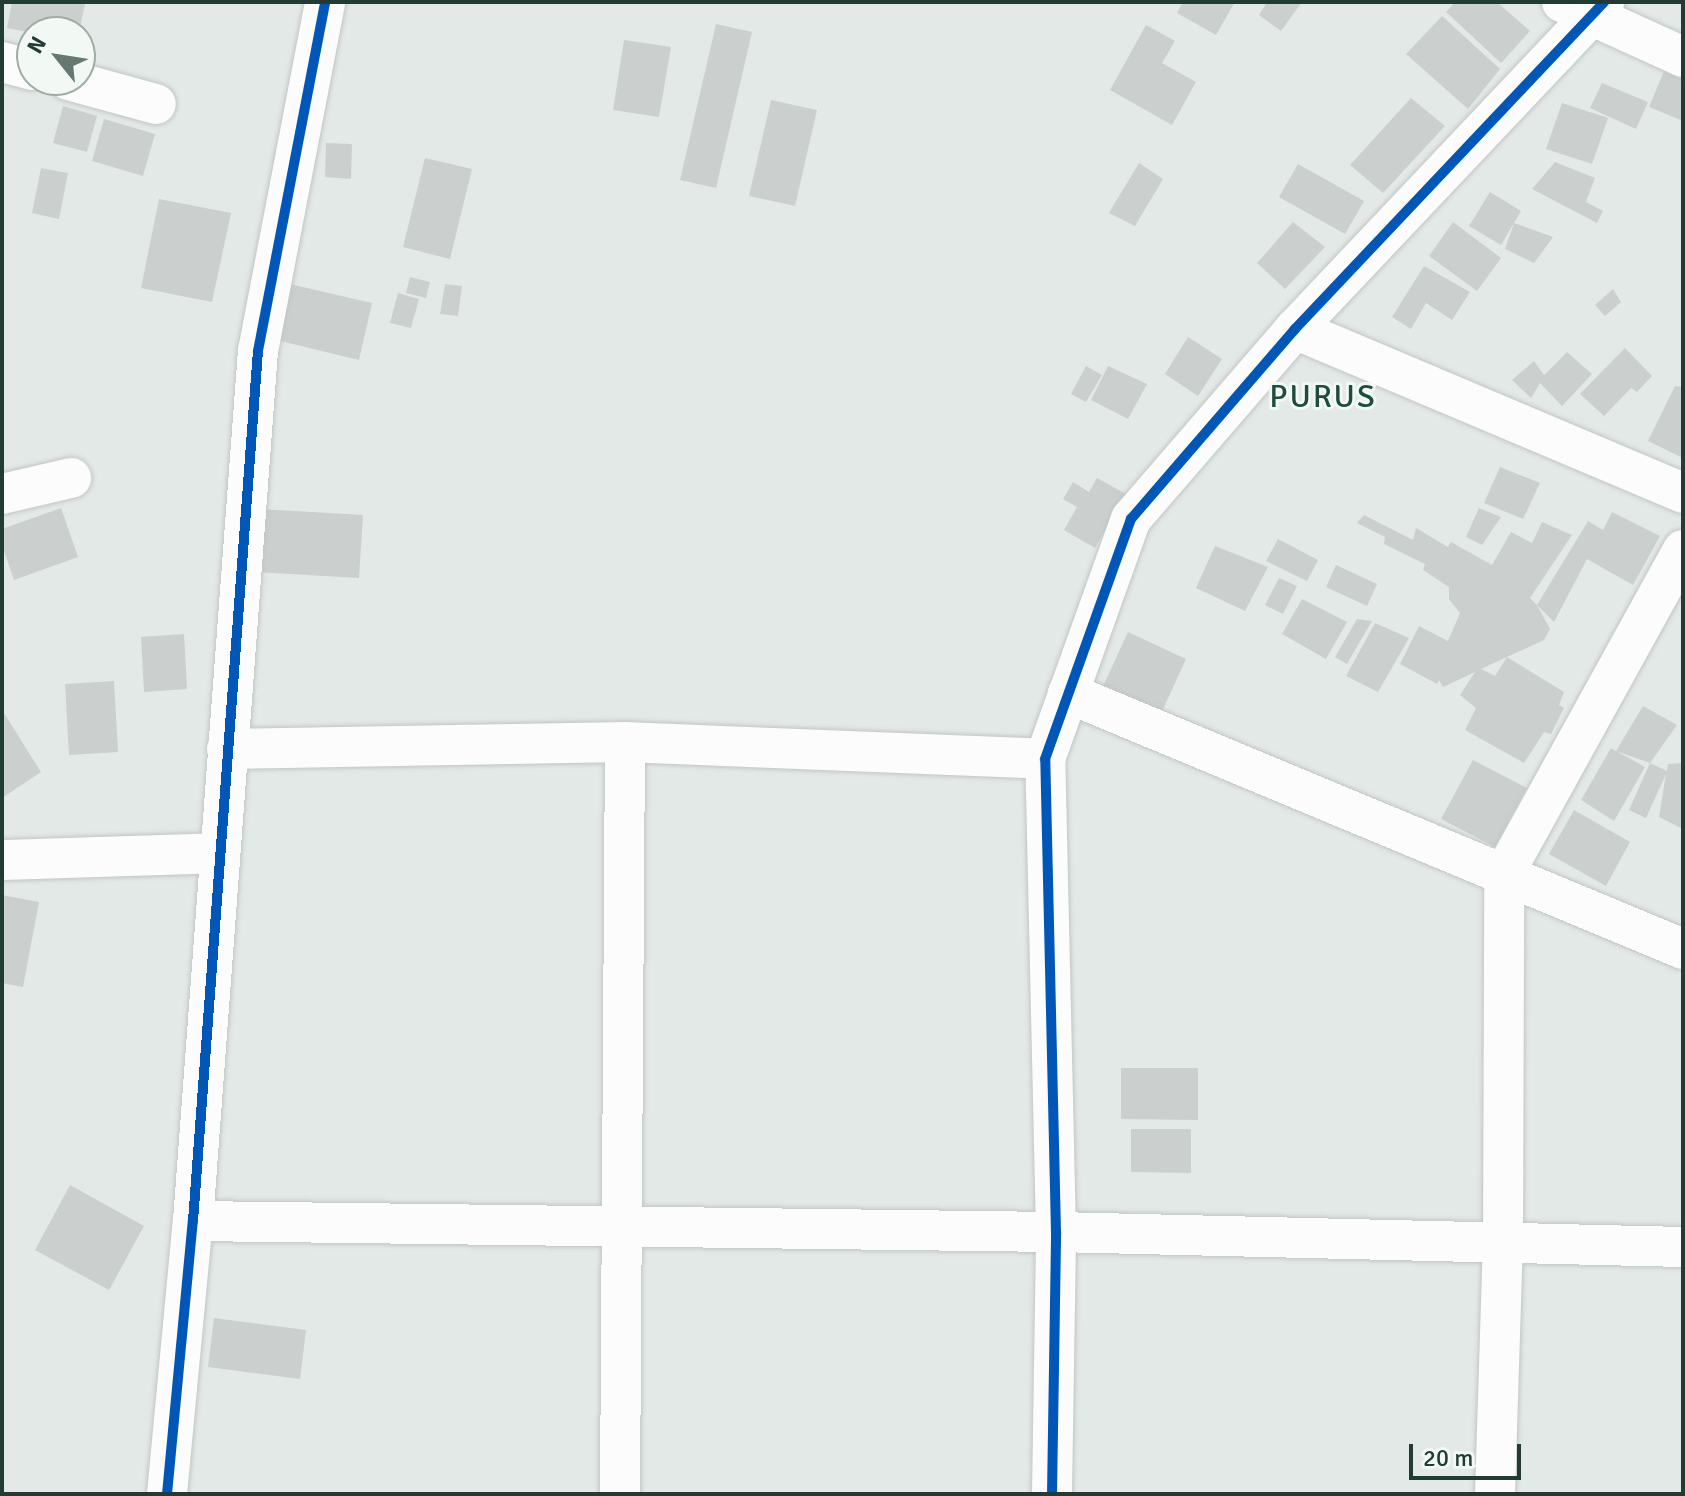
<!DOCTYPE html>
<style>
body{margin:0}
#map{position:relative;width:1685px;height:1496px;overflow:hidden;background:#e3e9e6;font-family:Signika,sans-serif}
div>[style]{position:absolute}
[style*='--x']{left:calc(var(--x)*1px);top:calc(var(--y)*1px);width:calc(var(--w)*1px);rotate:calc(var(--a)*1deg)}
.building>*{inset:0;background:#cbd0ce}
.roads{filter:drop-shadow(0 0 2px #c0c6c3) drop-shadow(0 0 2px #c0c6c3)}
.minor>*{height:40px;margin:-20px;padding:0 20px;transform-origin:20px;border-radius:20px;background:#fbfcfb}
.cycleway>*{height:10px;margin:-5px;padding:0 5px;transform-origin:5px;border-radius:5px;background:#0057b8}
span{translate:-50% -50%;white-space:nowrap;text-align:center;line-height:1.15;-webkit-text-stroke:6px #f2f8f4;paint-order:stroke}
.neighbourhood-label{font-size:32px;color:#1f4c40;letter-spacing:2px}
.frame{position:absolute;inset:0;border:4px solid #223b34;pointer-events:none}
.north{position:absolute;left:16px;top:16px;width:80px;height:80px;box-sizing:border-box;background:#f2f8f4;border:2px solid #9faca7;border-radius:50%;rotate:300deg;font-size:22px;font-weight:700;line-height:32px;text-align:center;color:#223b34}
.north::after{content:'';display:block;margin:auto;width:28px;height:36px;background:#667872;clip-path:polygon(50% 0,100% 100%,50% 72%,0 100%)}
.scale{position:absolute;left:1409px;top:1444px;width:112px;height:36px;box-sizing:border-box;border:4px solid #223b34;border-top:0;padding-left:10px;font-size:24px;line-height:28px;white-space:nowrap;color:#223b34;-webkit-text-stroke:6px #f2f8f4;paint-order:stroke}
</style>
<div id="map">
<div class="building">
<div style="clip-path:polygon(12px 2px,85px 4px,79px 32px,32px 33px,7px 28px)"></div>
<div style="clip-path:polygon(1183px 2px,1235px 2px,1216px 35px,1177px 13px)"></div>
<div style="clip-path:polygon(1267px 2px,1302px 2px,1281px 31px,1259px 15px)"></div>
<div style="clip-path:polygon(1455px 2px,1497px 2px,1530px 31px,1501px 63px,1446px 12px)"></div>
<div style="clip-path:polygon(1442px 16px,1500px 69px,1468px 109px,1406px 54px)"></div>
<div style="clip-path:polygon(716px 24px,752px 32px,716px 188px,680px 180px)"></div>
<div style="clip-path:polygon(1146px 25px,1175px 41px,1162px 63px,1196px 82px,1172px 125px,1110px 90px)"></div>
<div style="clip-path:polygon(624px 40px,671px 47px,659px 117px,613px 110px)"></div>
<div style="clip-path:polygon(1664px 71px,1683px 79px,1683px 121px,1649px 107px)"></div>
<div style="clip-path:polygon(1602px 83px,1648px 102px,1636px 129px,1590px 108px)"></div>
<div style="clip-path:polygon(1411px 98px,1445px 126px,1383px 193px,1350px 165px)"></div>
<div style="clip-path:polygon(771px 100px,817px 110px,795px 206px,749px 196px)"></div>
<div style="clip-path:polygon(1562px 103px,1608px 118px,1592px 164px,1546px 149px)"></div>
<div style="clip-path:polygon(63px 106px,97px 116px,87px 152px,53px 143px)"></div>
<div style="clip-path:polygon(104px 119px,155px 134px,143px 176px,92px 161px)"></div>
<div style="clip-path:polygon(326px 143px,352px 144px,351px 179px,325px 177px)"></div>
<div style="clip-path:polygon(425px 158px,472px 169px,450px 259px,403px 247px)"></div>
<div style="clip-path:polygon(1555px 162px,1595px 178px,1586px 202px,1603px 211px,1597px 223px,1532px 189px)"></div>
<div style="clip-path:polygon(1139px 163px,1163px 179px,1135px 226px,1109px 213px)"></div>
<div style="clip-path:polygon(1298px 164px,1364px 201px,1345px 234px,1279px 197px)"></div>
<div style="clip-path:polygon(41px 168px,68px 173px,59px 219px,32px 213px)"></div>
<div style="clip-path:polygon(1490px 192px,1521px 211px,1501px 245px,1469px 226px)"></div>
<div style="clip-path:polygon(159px 199px,231px 213px,212px 302px,141px 288px)"></div>
<div style="clip-path:polygon(1293px 222px,1325px 247px,1285px 289px,1257px 263px)"></div>
<div style="clip-path:polygon(1453px 222px,1501px 258px,1477px 291px,1429px 256px)"></div>
<div style="clip-path:polygon(1514px 223px,1553px 237px,1534px 263px,1505px 249px)"></div>
<div style="clip-path:polygon(1424px 266px,1470px 292px,1452px 320px,1426px 303px,1411px 329px,1392px 317px)"></div>
<div style="clip-path:polygon(410px 277px,430px 282px,426px 298px,406px 293px)"></div>
<div style="clip-path:polygon(281px 282px,372px 303px,359px 360px,268px 338px)"></div>
<div style="clip-path:polygon(445px 284px,462px 286px,458px 316px,440px 314px)"></div>
<div style="clip-path:polygon(1613px 289px,1621px 302px,1605px 316px,1595px 305px)"></div>
<div style="clip-path:polygon(398px 293px,419px 299px,411px 328px,390px 323px)"></div>
<div style="clip-path:polygon(1188px 337px,1222px 359px,1198px 396px,1165px 374px)"></div>
<div style="clip-path:polygon(1625px 348px,1652px 376px,1637px 392px,1631px 388px,1604px 416px,1580px 394px)"></div>
<div style="clip-path:polygon(1567px 352px,1592px 374px,1562px 406px,1540px 383px,1531px 398px,1512px 380px,1534px 361px,1544px 375px)"></div>
<div style="clip-path:polygon(1086px 366px,1102px 375px,1086px 402px,1071px 394px)"></div>
<div style="clip-path:polygon(1108px 366px,1147px 384px,1128px 419px,1091px 400px)"></div>
<div style="clip-path:polygon(1675px 386px,1683px 387px,1683px 458px,1648px 441px)"></div>
<div style="clip-path:polygon(1500px 467px,1540px 483px,1523px 519px,1484px 503px)"></div>
<div style="clip-path:polygon(1097px 478px,1126px 494px,1095px 548px,1064px 530px,1077px 507px,1063px 499px,1073px 482px,1089px 492px)"></div>
<div style="clip-path:polygon(61px 508px,78px 557px,14px 580px,2px 545px,2px 529px)"></div>
<div style="clip-path:polygon(1479px 508px,1501px 517px,1482px 545px,1466px 537px)"></div>
<div style="clip-path:polygon(260px 509px,363px 515px,359px 578px,256px 572px)"></div>
<div style="clip-path:polygon(1612px 512px,1660px 536px,1633px 585px,1587px 559px,1554px 622px,1537px 605px,1550px 629px,1544px 640px,1507px 657px,1481px 669px,1495px 676px,1507px 657px,1564px 692px,1559px 705px,1564px 708px,1551px 734px,1544px 732px,1524px 763px,1465px 730px,1476px 708px,1460px 695px,1475px 672px,1443px 687px,1439px 680px,1437px 684px,1400px 664px,1419px 626px,1448px 641px,1460px 613px,1449px 599px,1449px 587px,1423px 570px,1425px 564px,1384px 544px,1385px 537px,1357px 523px,1364px 515px,1413px 540px,1416px 528px,1448px 547px,1451px 542px,1492px 565px,1511px 532px,1532px 543px,1542px 522px,1572px 535px,1530px 598px,1537px 605px,1588px 521px,1603px 530px)"></div>
<div style="clip-path:polygon(1278px 539px,1318px 560px,1307px 581px,1266px 561px)"></div>
<div style="clip-path:polygon(1215px 546px,1268px 567px,1245px 611px,1196px 588px)"></div>
<div style="clip-path:polygon(1336px 565px,1377px 584px,1367px 606px,1326px 587px)"></div>
<div style="clip-path:polygon(1279px 578px,1297px 586px,1283px 614px,1265px 605px)"></div>
<div style="clip-path:polygon(1302px 599px,1347px 622px,1326px 659px,1282px 634px)"></div>
<div style="clip-path:polygon(1357px 619px,1372px 621px,1347px 664px,1335px 657px)"></div>
<div style="clip-path:polygon(1375px 623px,1409px 638px,1378px 692px,1346px 676px)"></div>
<div style="clip-path:polygon(1128px 632px,1186px 659px,1158px 720px,1100px 693px)"></div>
<div style="clip-path:polygon(184px 634px,187px 689px,144px 692px,141px 637px)"></div>
<div style="clip-path:polygon(114px 681px,118px 752px,69px 755px,65px 684px)"></div>
<div style="clip-path:polygon(1643px 706px,1677px 725px,1650px 763px,1667px 771px,1668px 764px,1683px 763px,1683px 829px,1659px 817px,1666px 774px,1646px 818px,1629px 810px,1650px 763px,1616px 751px,1645px 767px,1614px 821px,1581px 800px,1611px 748px,1616px 751px)"></div>
<div style="clip-path:polygon(2px 710px,41px 772px,2px 798px)"></div>
<div style="clip-path:polygon(1473px 760px,1527px 788px,1495px 847px,1441px 819px)"></div>
<div style="clip-path:polygon(1574px 810px,1630px 842px,1606px 886px,1549px 854px)"></div>
<div style="clip-path:polygon(2px 895px,39px 902px,23px 987px,2px 983px)"></div>
<div style="clip-path:polygon(1121px 1068px,1198px 1068px,1198px 1120px,1121px 1119px)"></div>
<div style="clip-path:polygon(1131px 1129px,1191px 1129px,1191px 1173px,1131px 1172px)"></div>
<div style="clip-path:polygon(70px 1185px,144px 1226px,109px 1290px,35px 1250px)"></div>
<div style="clip-path:polygon(214px 1318px,306px 1330px,300px 1379px,208px 1367px)"></div>
</div>
<div class="roads">
<div class="minor">
<div style="--x:1562;--y:2;--w:133;--a:24.4"></div>
<div style="--x:2;--y:62;--w:31;--a:15"></div>
<div style="--x:68;--y:80;--w:91;--a:15.3"></div>
<div style="--x:1295;--y:329;--w:421;--a:22.9"></div>
<div style="--x:2;--y:494;--w:71;--a:-13.1"></div>
<div style="--x:1068;--y:693;--w:666;--a:22.6"></div>
<div style="--x:227;--y:749;--w:398;--a:-1"></div>
<div style="--x:625;--y:742;--w:420;--a:2.3"></div>
<div style="--x:2;--y:860;--w:218;--a:-1.8"></div>
<div style="--x:193;--y:1221;--w:863;--a:0.73"></div>
<div style="--x:1056;--y:1232;--w:627;--a:1.37"></div>
<div style="--x:167;--y:1494;--w:274;--a:-84.6"></div>
<div style="--x:193;--y:1221;--w:872;--a:-85.73"></div>
<div style="--x:258;--y:351;--w:355;--a:-79.1"></div>
<div style="--x:620;--y:1494;--w:752;--a:-89.62"></div>
<div style="--x:1052;--y:1494;--w:262;--a:-89.1"></div>
<div style="--x:1056;--y:1232;--w:473;--a:-91.3"></div>
<div style="--x:1045;--y:759;--w:255;--a:-70.3"></div>
<div style="--x:1131;--y:519;--w:251;--a:-49.2"></div>
<div style="--x:1295;--y:329;--w:450;--a:-46.6"></div>
<div style="--x:1495;--y:1494;--w:251;--a:-88.2"></div>
<div style="--x:1503;--y:1243;--w:369;--a:-89.8"></div>
<div style="--x:1504;--y:874;--w:370;--a:-61.1"></div>
</div>
</div>
<div class="cycleway">
<div style="--x:167;--y:1494;--w:274;--a:-84.6"></div>
<div style="--x:193;--y:1221;--w:872;--a:-85.73"></div>
<div style="--x:258;--y:351;--w:355;--a:-79.1"></div>
<div style="--x:1052;--y:1494;--w:262;--a:-89.1"></div>
<div style="--x:1056;--y:1232;--w:473;--a:-91.3"></div>
<div style="--x:1045;--y:759;--w:255;--a:-70.3"></div>
<div style="--x:1131;--y:519;--w:251;--a:-49.2"></div>
<div style="--x:1295;--y:329;--w:450;--a:-46.6"></div>
</div>
<div class="neighbourhood-label">
<span style="left:1323px;top:397px">PURUS</span>
</div>
<div class="frame"></div>
<div class="north">N</div>
<div class="scale">20 m</div>
</div>
